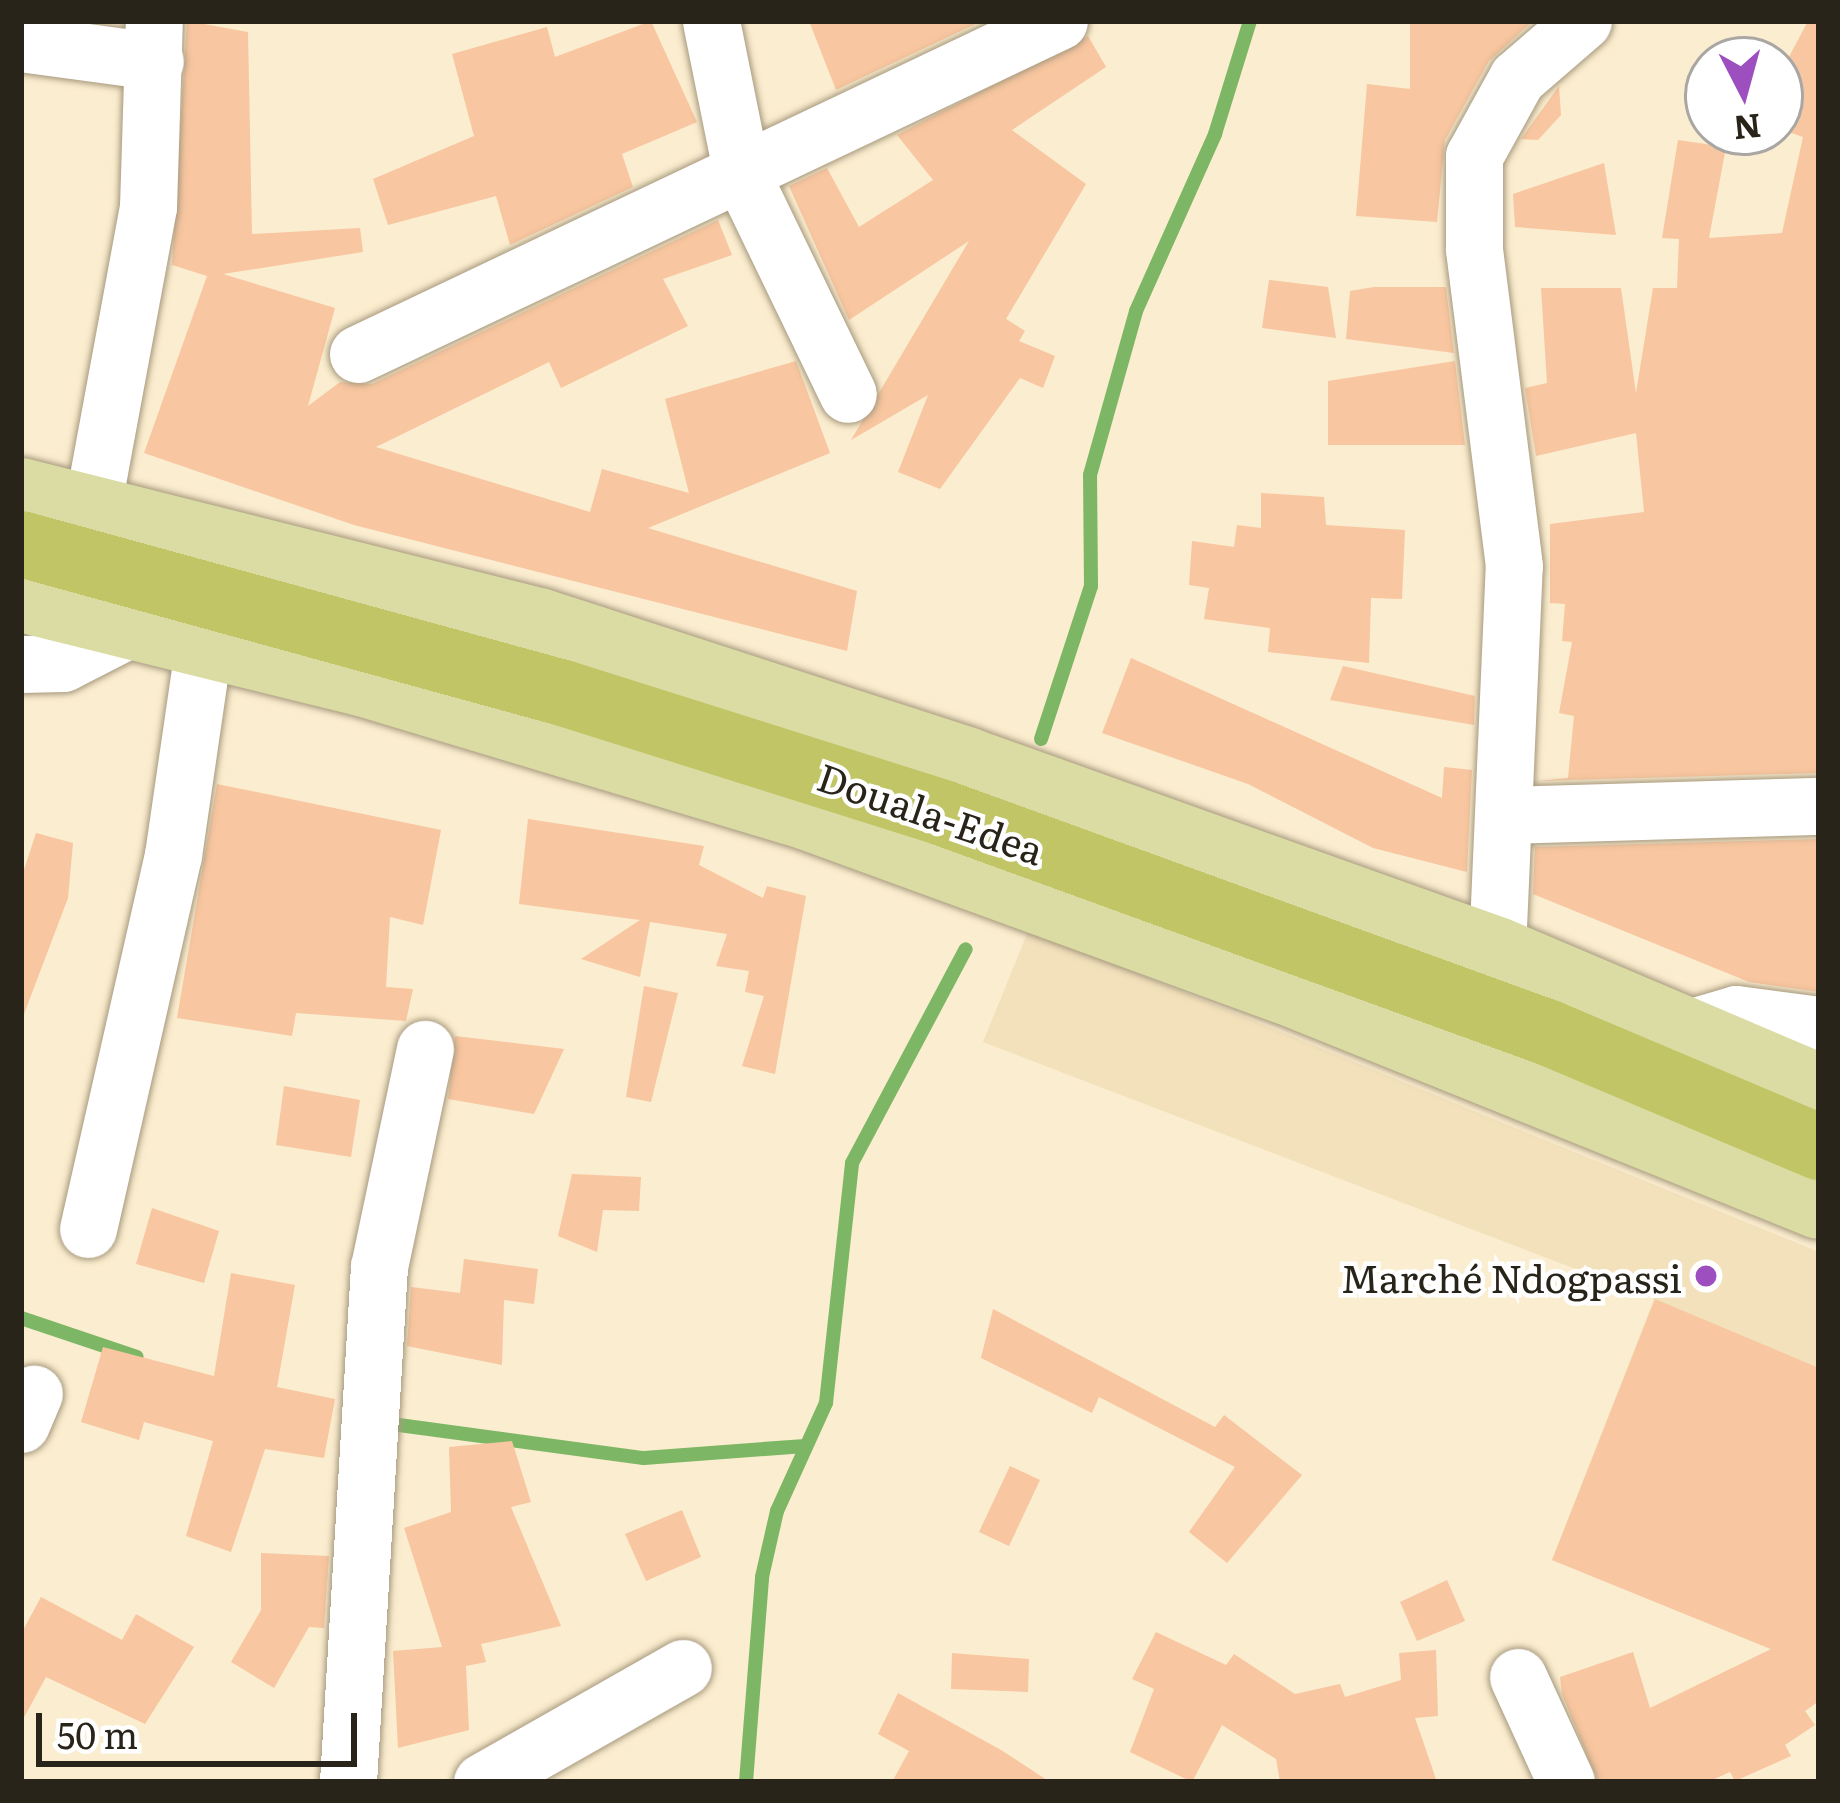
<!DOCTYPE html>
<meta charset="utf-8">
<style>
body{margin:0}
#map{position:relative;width:1840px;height:1803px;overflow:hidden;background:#fbedcf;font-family:Literata,serif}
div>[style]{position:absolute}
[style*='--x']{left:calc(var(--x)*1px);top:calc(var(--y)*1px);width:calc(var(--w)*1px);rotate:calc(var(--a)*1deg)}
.built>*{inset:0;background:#f3e1bc}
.stream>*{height:14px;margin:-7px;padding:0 7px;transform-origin:7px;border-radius:7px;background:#7db664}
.building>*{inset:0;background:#f8c6a0}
.roads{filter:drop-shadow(0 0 3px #a7997e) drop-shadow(0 0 3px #a7997e)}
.minor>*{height:57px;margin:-28.5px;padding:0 28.5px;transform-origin:28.5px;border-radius:28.5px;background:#fff}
.major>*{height:66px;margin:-33px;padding:0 33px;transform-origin:33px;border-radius:33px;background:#dadca3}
.highway>*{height:66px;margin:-33px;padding:0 33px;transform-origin:33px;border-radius:33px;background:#c1c565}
.dots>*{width:33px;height:33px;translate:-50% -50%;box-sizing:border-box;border:6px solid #fff;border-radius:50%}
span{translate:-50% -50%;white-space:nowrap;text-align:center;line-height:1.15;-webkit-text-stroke:9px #fff;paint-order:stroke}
.street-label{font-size:39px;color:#292419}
.poi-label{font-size:39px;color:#292419}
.right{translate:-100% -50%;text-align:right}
.frame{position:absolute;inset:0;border:24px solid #292419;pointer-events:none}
.north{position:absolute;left:1684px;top:36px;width:120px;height:120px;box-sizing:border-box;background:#fff;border:3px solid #a9a7a3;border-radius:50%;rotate:174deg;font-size:33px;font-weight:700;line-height:48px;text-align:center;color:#292419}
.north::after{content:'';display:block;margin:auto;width:42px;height:54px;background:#9d4ebf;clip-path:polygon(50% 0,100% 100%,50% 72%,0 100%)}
.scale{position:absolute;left:36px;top:1713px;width:321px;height:54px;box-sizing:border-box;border:6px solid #292419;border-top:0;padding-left:15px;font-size:36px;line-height:42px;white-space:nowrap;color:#292419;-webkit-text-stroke:9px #fff;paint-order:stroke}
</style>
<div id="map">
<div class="built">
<div style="clip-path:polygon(1029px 929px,1819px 1252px,1819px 1669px,1552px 1560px,1654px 1299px,983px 1042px)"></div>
</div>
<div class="stream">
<div style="--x:1041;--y:739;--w:161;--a:-71.9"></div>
<div style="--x:1091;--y:586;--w:111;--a:-90.5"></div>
<div style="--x:1090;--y:475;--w:170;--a:-74.3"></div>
<div style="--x:1136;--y:311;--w:194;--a:-65.9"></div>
<div style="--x:1215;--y:134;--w:118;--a:-72.8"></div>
<div style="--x:21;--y:1318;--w:122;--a:18.6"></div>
<div style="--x:384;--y:1423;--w:262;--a:7.7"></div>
<div style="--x:644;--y:1458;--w:158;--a:-4.3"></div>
<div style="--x:746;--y:1782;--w:206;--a:-85.5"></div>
<div style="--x:762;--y:1577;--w:68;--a:-77.2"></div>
<div style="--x:777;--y:1511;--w:119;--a:-65.6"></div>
<div style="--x:826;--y:1403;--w:241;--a:-83.8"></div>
<div style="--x:852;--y:1163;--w:242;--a:-62"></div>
</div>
<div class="building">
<div style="clip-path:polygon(187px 21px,248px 32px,252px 234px,360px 228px,363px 252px,223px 274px,335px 308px,308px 406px,340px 382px,372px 384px,718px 220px,732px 255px,663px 279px,688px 326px,561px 388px,549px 362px,376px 447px,590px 512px,602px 469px,689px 493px,665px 399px,796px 361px,830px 453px,648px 528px,857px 591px,847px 651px,354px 525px,144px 453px,207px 276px,172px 265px)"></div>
<div style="clip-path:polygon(651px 21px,697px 122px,622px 154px,633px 187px,510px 245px,496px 196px,388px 225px,373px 179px,474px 136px,452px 54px,547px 27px,555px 57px)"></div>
<div style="clip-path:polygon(809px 21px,982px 21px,836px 90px)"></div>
<div style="clip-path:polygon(1410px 21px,1533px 21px,1489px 61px,1445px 140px,1437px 222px,1356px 216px,1367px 84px,1410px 89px)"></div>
<div style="clip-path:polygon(1808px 21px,1819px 21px,1819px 773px,1538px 781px,1568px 778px,1574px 716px,1559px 713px,1572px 642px,1562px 641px,1565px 604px,1550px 603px,1550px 524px,1644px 512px,1636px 433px,1536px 456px,1525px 388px,1547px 383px,1541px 288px,1621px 288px,1636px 393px,1653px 288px,1677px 288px,1679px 239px,1662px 238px,1678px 140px,1726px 147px,1709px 238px,1782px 233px,1803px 137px,1780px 129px,1780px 74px)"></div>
<div style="clip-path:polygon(1088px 36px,1106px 67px,1012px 130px,1086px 184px,1006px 319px,1025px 331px,1019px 341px,1055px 356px,1043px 388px,1020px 378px,940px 489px,898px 472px,928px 395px,851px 440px,969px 241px,849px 320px,789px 186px,827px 168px,859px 227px,933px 180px,897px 135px)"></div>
<div style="clip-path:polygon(1559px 86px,1561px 115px,1538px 140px,1521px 139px)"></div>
<div style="clip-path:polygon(1604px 163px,1616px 235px,1515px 227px,1513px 194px)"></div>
<div style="clip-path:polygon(1269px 280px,1328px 287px,1336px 338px,1262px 328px)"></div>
<div style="clip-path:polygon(1374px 287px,1446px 287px,1454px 353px,1346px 339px,1350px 291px)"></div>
<div style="clip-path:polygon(1455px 361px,1465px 445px,1328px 445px,1328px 381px)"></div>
<div style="clip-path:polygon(1261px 493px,1324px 497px,1326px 525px,1405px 530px,1402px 599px,1371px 598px,1369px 663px,1268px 652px,1270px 628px,1204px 619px,1209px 588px,1189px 585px,1192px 541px,1234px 547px,1237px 525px,1261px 528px)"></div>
<div style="clip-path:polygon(1131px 658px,1442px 798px,1444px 767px,1472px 770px,1467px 872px,1373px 848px,1248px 784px,1102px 733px)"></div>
<div style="clip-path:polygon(1343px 666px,1475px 696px,1474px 725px,1330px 700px)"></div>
<div style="clip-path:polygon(217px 784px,441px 830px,423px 925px,390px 917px,386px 987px,413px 989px,406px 1021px,296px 1013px,292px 1036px,177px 1018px)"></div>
<div style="clip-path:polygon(528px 819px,704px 846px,699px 865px,763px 898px,767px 886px,806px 896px,775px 1074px,742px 1066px,764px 996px,745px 992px,749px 971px,716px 966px,727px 934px,650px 922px,640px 977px,581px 959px,640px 920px,519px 904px)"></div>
<div style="clip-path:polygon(36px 833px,73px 843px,68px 898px,24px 1014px,21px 879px)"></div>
<div style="clip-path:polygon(1819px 839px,1819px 992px,1749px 982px,1533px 894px,1535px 847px)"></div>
<div style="clip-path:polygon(644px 986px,678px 993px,651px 1102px,626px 1097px)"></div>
<div style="clip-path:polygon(455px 1036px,564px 1049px,534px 1114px,448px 1099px)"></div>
<div style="clip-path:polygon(284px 1086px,360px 1100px,351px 1157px,276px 1145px)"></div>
<div style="clip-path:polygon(572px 1174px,641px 1177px,639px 1211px,603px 1210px,597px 1252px,558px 1236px)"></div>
<div style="clip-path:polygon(152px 1208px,219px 1231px,204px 1283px,136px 1264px)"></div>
<div style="clip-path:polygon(464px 1259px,538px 1269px,534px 1304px,504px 1300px,502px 1365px,407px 1346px,411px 1287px,460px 1293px)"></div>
<div style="clip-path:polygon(231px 1273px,295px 1285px,277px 1387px,335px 1399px,324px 1458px,265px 1449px,231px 1552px,186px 1536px,213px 1441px,144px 1422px,139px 1440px,81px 1422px,103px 1347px,214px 1376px)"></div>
<div style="clip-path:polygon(1655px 1299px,1819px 1368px,1819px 1701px,1805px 1711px,1815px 1725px,1785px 1745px,1791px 1756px,1735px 1781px,1730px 1772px,1708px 1782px,1598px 1782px,1562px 1694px,1560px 1677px,1633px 1652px,1650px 1708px,1771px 1649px,1552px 1560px)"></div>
<div style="clip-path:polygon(993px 1309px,1215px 1427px,1224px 1415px,1302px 1475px,1227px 1563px,1189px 1532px,1235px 1467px,1099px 1397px,1092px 1413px,981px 1358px)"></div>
<div style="clip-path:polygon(512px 1441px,531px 1502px,511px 1507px,561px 1626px,481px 1644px,486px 1662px,466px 1666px,469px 1730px,398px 1748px,393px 1651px,442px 1647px,404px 1528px,451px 1512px,449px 1447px)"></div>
<div style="clip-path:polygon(1010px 1466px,1040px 1480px,1009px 1546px,979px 1532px)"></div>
<div style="clip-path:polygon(682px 1510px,701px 1557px,646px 1581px,625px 1534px)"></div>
<div style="clip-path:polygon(261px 1553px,329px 1556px,324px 1628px,309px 1627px,274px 1688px,231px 1662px,261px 1610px)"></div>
<div style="clip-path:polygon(1447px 1580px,1465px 1621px,1417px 1641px,1400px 1602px)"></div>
<div style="clip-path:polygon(41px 1597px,122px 1640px,136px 1614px,194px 1647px,145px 1724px,46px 1677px,21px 1723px,21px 1634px)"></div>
<div style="clip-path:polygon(1156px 1632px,1226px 1665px,1234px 1654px,1295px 1694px,1340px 1684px,1345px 1697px,1401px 1680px,1399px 1653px,1436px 1650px,1438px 1716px,1415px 1718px,1437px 1782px,1280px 1782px,1276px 1759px,1222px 1725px,1192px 1782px,1130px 1752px,1154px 1689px,1132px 1679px)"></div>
<div style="clip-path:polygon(952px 1653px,1029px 1659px,1028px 1692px,951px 1689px)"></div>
<div style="clip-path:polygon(898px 1693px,1001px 1750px,1050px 1782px,892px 1782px,909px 1751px,878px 1734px)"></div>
</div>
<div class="roads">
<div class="minor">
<div style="--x:711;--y:21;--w:157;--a:78.6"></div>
<div style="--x:742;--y:175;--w:243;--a:64.2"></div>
<div style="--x:21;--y:43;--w:135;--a:7.7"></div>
<div style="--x:358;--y:354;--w:776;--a:-25.41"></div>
<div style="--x:92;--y:509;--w:307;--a:-79.5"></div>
<div style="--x:148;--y:207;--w:186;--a:-88.2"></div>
<div style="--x:21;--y:664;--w:42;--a:-1.4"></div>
<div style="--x:63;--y:663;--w:79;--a:-27.2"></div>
<div style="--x:1508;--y:815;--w:311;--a:-1.7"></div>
<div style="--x:1497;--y:950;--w:384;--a:-87.5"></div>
<div style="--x:1514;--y:566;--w:320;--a:-97.2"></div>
<div style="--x:1474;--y:249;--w:93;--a:-90"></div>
<div style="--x:1474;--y:156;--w:89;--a:-61.1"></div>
<div style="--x:1517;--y:78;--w:87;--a:-40.8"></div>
<div style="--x:1685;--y:1029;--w:53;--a:-16.4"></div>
<div style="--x:1736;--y:1014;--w:84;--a:7.5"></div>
<div style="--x:88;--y:1229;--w:384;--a:-77.2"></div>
<div style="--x:173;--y:855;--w:214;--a:-81.7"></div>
<div style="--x:21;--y:1424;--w:33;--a:-67"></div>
<div style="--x:1518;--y:1677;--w:115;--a:65.4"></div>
<div style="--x:348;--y:1782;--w:516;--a:-86.56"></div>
<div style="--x:379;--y:1267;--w:223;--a:-78.1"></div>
<div style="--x:482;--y:1782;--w:231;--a:-29.6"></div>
</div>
<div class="major">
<div style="--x:21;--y:491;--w:534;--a:14.09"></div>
<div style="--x:539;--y:621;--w:452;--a:18"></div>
<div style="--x:969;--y:761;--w:561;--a:19.7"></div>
<div style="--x:1497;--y:950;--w:350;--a:23"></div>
<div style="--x:21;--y:599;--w:350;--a:13.9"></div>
<div style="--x:361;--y:683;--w:466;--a:16.7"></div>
<div style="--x:807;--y:817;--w:511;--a:20.03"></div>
<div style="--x:1287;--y:992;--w:573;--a:21.91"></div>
</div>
<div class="highway">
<div style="--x:21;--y:544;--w:562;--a:15.37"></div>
<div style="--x:563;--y:693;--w:398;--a:17.5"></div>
<div style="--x:943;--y:813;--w:645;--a:19.95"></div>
<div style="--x:1549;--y:1033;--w:293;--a:22.9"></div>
</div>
</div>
<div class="dots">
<div style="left:1706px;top:1276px;background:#9d4ebf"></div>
</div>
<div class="street-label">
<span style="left:931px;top:812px;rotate:19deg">Douala-Edea</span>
</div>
<div class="poi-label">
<span class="right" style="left:1682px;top:1276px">Marché Ndogpassi</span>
</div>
<div class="frame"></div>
<div class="north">N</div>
<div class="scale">50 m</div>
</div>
